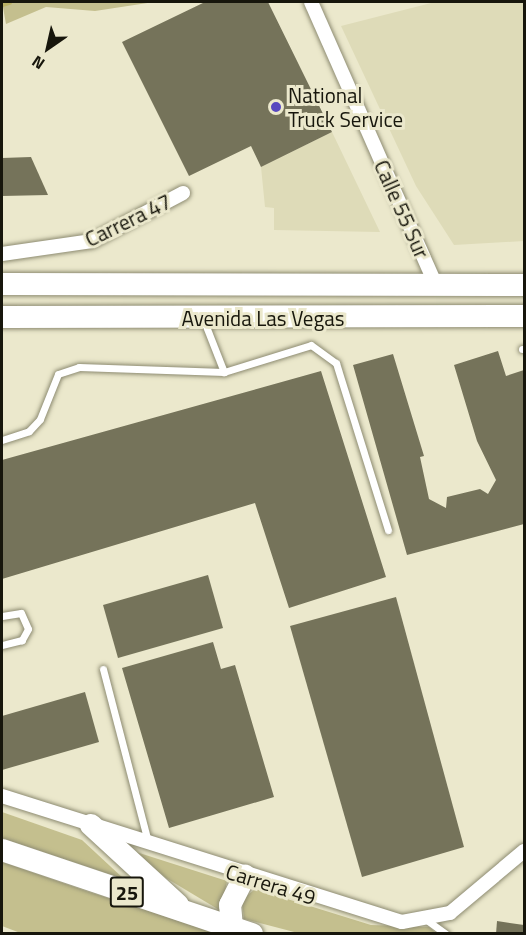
<!DOCTYPE html>
<style>
body{margin:0}
#map{position:relative;width:526px;height:935px;overflow:hidden;background:#ebe8cc;font-family:"Titillium Web",sans-serif}
div>[style]{position:absolute}
[style*='--x']{left:calc(var(--x)*1px);top:calc(var(--y)*1px);width:calc(var(--w)*1px);rotate:calc(var(--a)*1deg)}
.built>*{inset:0;background:#dedbb8}
.green>*{inset:0;background:#c4bf8e}
.stream>*{height:4.5px;margin:-2.25px;padding:0 2.25px;transform-origin:2.25px;border-radius:2.25px;background:#bbb265}
.building>*{inset:0;background:#75735a}
.roads{filter:drop-shadow(0 0 2px #8d8b71) drop-shadow(0 0 2px #8d8b71)}
.service>*{height:7px;margin:-3.5px;padding:0 3.5px;transform-origin:3.5px;border-radius:3.5px;background:#fff}
.minor>*{height:14px;margin:-7px;padding:0 7px;transform-origin:7px;border-radius:7px;background:#fff}
.primary>*{height:22px;margin:-11px;padding:0 11px;transform-origin:11px;border-radius:11px;background:#fff}
.trunk>*{height:22px;margin:-11px;padding:0 11px;transform-origin:11px;border-radius:11px;background:#fff}
.dots>*{width:16px;height:16px;translate:-50% -50%;box-sizing:border-box;border:3px solid #ebe8cc;border-radius:50%}
span{translate:-50% -50%;white-space:nowrap;text-align:center;line-height:1.15;-webkit-text-stroke:6px #ebe8cc;paint-order:stroke}
.shield-label span{padding:2px 4px;background:#ebe8cc;border:2px solid;border-radius:4px;-webkit-text-stroke-width:0}
.shield-label{font-size:20px;color:#17160c;font-weight:700}
.poi-label{font-size:21px;color:#17160c}
.left{translate:0 -50%;text-align:left}
.street-label{font-size:21px;color:#17160c}
.frame{position:absolute;inset:0;border:3px solid #17160c;pointer-events:none}
.north{position:absolute;left:18px;top:18px;width:60px;height:60px;-webkit-text-stroke:4px #ebe8cc;paint-order:stroke;rotate:214deg;font-size:16px;font-weight:700;line-height:24px;text-align:center;color:#17160c}
.north::after{content:'';display:block;margin:auto;width:21px;height:27px;background:#17160c;clip-path:polygon(50% 0,100% 100%,50% 72%,0 100%)}
</style>
<div id="map">
<div class="built">
<div style="clip-path:polygon(435px 2px,524px 2px,524px 241px,454px 245px,416px 186px,341px 26px)"></div>
<div style="clip-path:polygon(332px 132px,380px 232px,274px 230px,274px 208px,265px 207px,261px 167px)"></div>
</div>
<div class="green">
<div style="clip-path:polygon(2px 2px,154px 2px,95px 11px,46px 7px,6px 24px)"></div>
<div style="clip-path:polygon(2px 812px,82px 840px,124px 879px,2px 838px)"></div>
<div style="clip-path:polygon(133px 851px,227px 881px,221px 911px,166px 878px)"></div>
<div style="clip-path:polygon(2px 862px,86px 891px,217px 933px,23px 934px,2px 926px)"></div>
<div style="clip-path:polygon(255px 889px,371px 925px,429px 927px,436px 933px,298px 933px,244px 919px,242px 900px)"></div>
</div>
<div class="stream">
<div style="--x:2;--y:4;--w:7;--a:-16"></div>
</div>
<div class="building">
<div style="clip-path:polygon(205px 2px,268px 2px,332px 132px,261px 167px,251px 146px,189px 176px,122px 42px)"></div>
<div style="clip-path:polygon(31px 157px,48px 195px,2px 196px,2px 158px)"></div>
<div style="clip-path:polygon(498px 351px,506px 376px,524px 370px,524px 524px,407px 555px,353px 365px,393px 354px,424px 456px,420px 457px,429px 499px,446px 508px,447px 497px,480px 489px,488px 494px,496px 480px,477px 441px,454px 365px)"></div>
<div style="clip-path:polygon(321px 371px,386px 577px,289px 608px,255px 503px,2px 579px,2px 460px)"></div>
<div style="clip-path:polygon(208px 575px,223px 628px,118px 658px,103px 605px)"></div>
<div style="clip-path:polygon(396px 597px,464px 847px,362px 877px,290px 626px)"></div>
<div style="clip-path:polygon(213px 642px,221px 669px,235px 665px,274px 797px,169px 828px,122px 668px)"></div>
<div style="clip-path:polygon(85px 692px,99px 742px,2px 770px,2px 716px)"></div>
<div style="clip-path:polygon(497px 921px,524px 925px,524px 934px,496px 934px)"></div>
</div>
<div class="roads">
<div class="service">
<div style="--x:204;--y:321;--w:55;--a:68.6"></div>
<div style="--x:522;--y:349;--w:2;--a:0"></div>
<div style="--x:2;--y:440;--w:28;--a:-18"></div>
<div style="--x:29;--y:431;--w:16;--a:-47"></div>
<div style="--x:40;--y:419;--w:48;--a:-68.2"></div>
<div style="--x:58;--y:374;--w:22;--a:-18"></div>
<div style="--x:79;--y:367;--w:145;--a:2"></div>
<div style="--x:224;--y:372;--w:91;--a:-17.2"></div>
<div style="--x:311;--y:345;--w:31;--a:36"></div>
<div style="--x:336;--y:363;--w:175;--a:72.7"></div>
<div style="--x:2;--y:616;--w:19;--a:-9"></div>
<div style="--x:21;--y:613;--w:17;--a:66"></div>
<div style="--x:28;--y:629;--w:13;--a:119"></div>
<div style="--x:22;--y:640;--w:21;--a:166"></div>
<div style="--x:103;--y:669;--w:179;--a:75.4"></div>
<div style="--x:428;--y:921;--w:22;--a:36"></div>
</div>
<div class="minor">
<div style="--x:311;--y:2;--w:309;--a:66.2"></div>
<div style="--x:2;--y:254;--w:91;--a:-8.2"></div>
<div style="--x:92;--y:241;--w:103;--a:-27.8"></div>
<div style="--x:2;--y:796;--w:419;--a:17.5"></div>
<div style="--x:402;--y:922;--w:49;--a:-10.6"></div>
<div style="--x:450;--y:913;--w:97;--a:-40"></div>
</div>
<div class="primary">
<div style="--x:2;--y:284;--w:522;--a:0.11"></div>
<div style="--x:2;--y:317;--w:522;--a:-0.11"></div>
</div>
<div class="trunk">
<div style="--x:91;--y:825;--w:118;--a:42.6"></div>
<div style="--x:2;--y:850;--w:264;--a:18.6"></div>
<div style="--x:232;--y:927;--w:22;--a:-95"></div>
<div style="--x:230;--y:905;--w:33;--a:-63"></div>
</div>
</div>
<div class="dots">
<div style="left:276px;top:107px;background:#5748bf"></div>
</div>
<div class="shield-label">
<span style="left:127px;top:892px">25</span>
</div>
<div class="poi-label">
<span class="left" style="left:288px;top:107px">National<br>Truck Service</span>
</div>
<div class="street-label">
<span style="left:402px;top:209px;rotate:66deg">Calle 55 Sur</span>
<span style="left:128px;top:220px;rotate:-26deg">Carrera 47</span>
<span style="left:263px;top:318px">Avenida Las Vegas</span>
<span style="left:271px;top:884px;rotate:17deg">Carrera 49</span>
</div>
<div class="frame"></div>
<div class="north">N</div>
</div>
